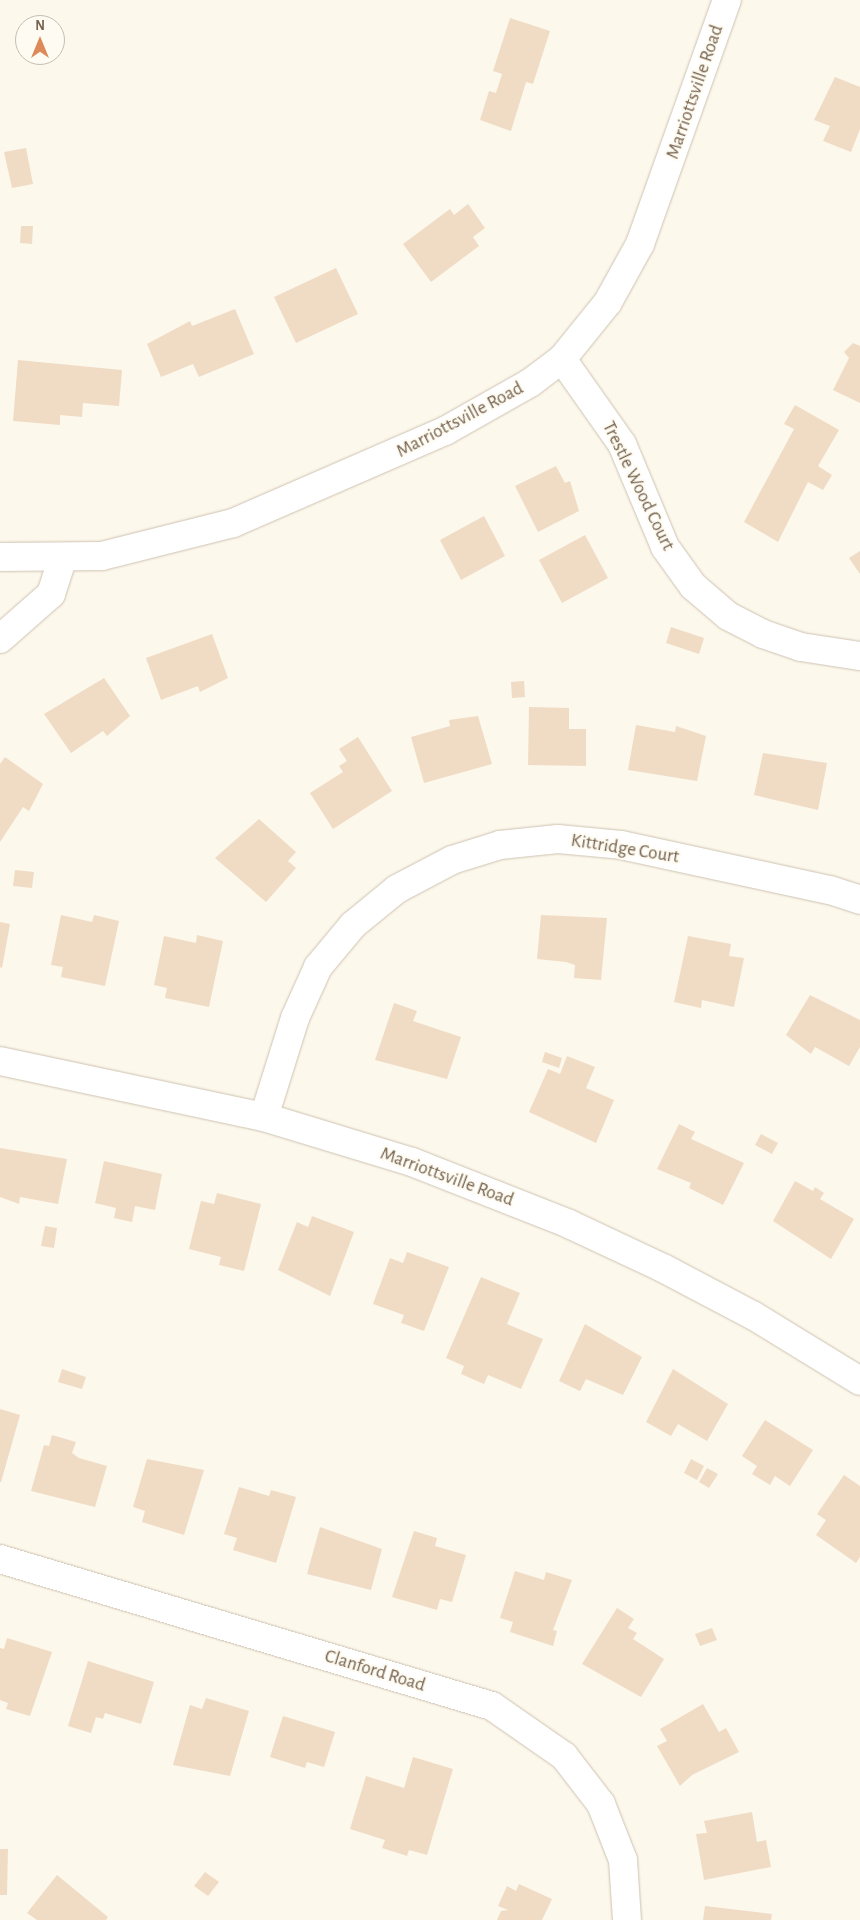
<!DOCTYPE html>
<style>
body{margin:0}
#map{position:relative;width:860px;height:1920px;overflow:hidden;background:#fcf8ec;font-family:"Alegreya Sans",sans-serif}
div>[style]{position:absolute}
[style*='--x']{left:calc(var(--x)*1px);top:calc(var(--y)*1px);width:calc(var(--w)*1px);rotate:calc(var(--a)*1deg)}
.building>*{inset:0;background:#f0dcc5}
.roads{filter:drop-shadow(0 0 1px #cec2b1) drop-shadow(0 0 1px #cec2b1)}
.minor>*{height:28px;margin:-14px;padding:0 14px;transform-origin:14px;border-radius:14px;background:#fff}
.secondary>*{height:28px;margin:-14px;padding:0 14px;transform-origin:14px;border-radius:14px;background:#fff}
span{translate:-50% -50%;white-space:nowrap;text-align:center;line-height:1.15;-webkit-text-stroke:4px #fefbf2;paint-order:stroke}
.street-label{font-size:19px;color:#76634f}
.north{position:absolute;left:15px;top:15px;width:50px;height:50px;box-sizing:border-box;background:#fefbf2;border:1px solid #c8beb1;border-radius:50%;rotate:0deg;font-size:14px;font-weight:700;line-height:20px;text-align:center;color:#76634f}
.north::after{content:'';display:block;margin:auto;width:18px;height:22px;background:#dd8959;clip-path:polygon(50% 0,100% 100%,50% 72%,0 100%)}
</style>
<div id="map">
<div class="building">
<div style="clip-path:polygon(510px 18px,550px 31px,533px 84px,526px 82px,511px 131px,480px 120px,489px 91px,496px 93px,502px 74px,493px 71px)"></div>
<div style="clip-path:polygon(835px 77px,860px 87px,860px 129px,851px 152px,823px 141px,830px 126px,814px 120px)"></div>
<div style="clip-path:polygon(26px 148px,33px 184px,12px 188px,4px 152px)"></div>
<div style="clip-path:polygon(468px 204px,485px 228px,473px 237px,479px 246px,431px 282px,403px 244px,450px 209px,454px 215px)"></div>
<div style="clip-path:polygon(21px 226px,33px 226px,32px 244px,20px 243px)"></div>
<div style="clip-path:polygon(336px 268px,358px 314px,296px 343px,274px 297px)"></div>
<div style="clip-path:polygon(235px 309px,254px 354px,199px 377px,193px 364px,161px 377px,147px 344px,190px 321px,192px 326px)"></div>
<div style="clip-path:polygon(853px 343px,860px 346px,860px 403px,833px 390px,849px 358px,844px 352px)"></div>
<div style="clip-path:polygon(18px 360px,122px 370px,119px 406px,83px 403px,82px 417px,60px 415px,60px 425px,13px 421px)"></div>
<div style="clip-path:polygon(795px 405px,839px 430px,818px 466px,832px 475px,823px 490px,808px 482px,778px 542px,744px 522px,794px 429px,784px 424px)"></div>
<div style="clip-path:polygon(556px 466px,565px 483px,570px 481px,579px 511px,538px 532px,515px 486px)"></div>
<div style="clip-path:polygon(484px 516px,505px 556px,461px 580px,440px 540px)"></div>
<div style="clip-path:polygon(585px 535px,608px 578px,562px 603px,539px 560px)"></div>
<div style="clip-path:polygon(860px 551px,860px 574px,849px 558px)"></div>
<div style="clip-path:polygon(671px 627px,704px 638px,699px 654px,666px 643px)"></div>
<div style="clip-path:polygon(212px 634px,228px 678px,200px 692px,198px 686px,161px 700px,146px 658px)"></div>
<div style="clip-path:polygon(104px 678px,130px 716px,107px 736px,103px 731px,71px 753px,44px 714px)"></div>
<div style="clip-path:polygon(524px 681px,525px 697px,512px 698px,511px 682px)"></div>
<div style="clip-path:polygon(529px 707px,569px 708px,569px 729px,586px 729px,586px 766px,528px 765px)"></div>
<div style="clip-path:polygon(478px 716px,492px 764px,424px 783px,411px 737px,450px 726px,449px 720px)"></div>
<div style="clip-path:polygon(636px 725px,675px 732px,676px 726px,706px 736px,697px 781px,628px 770px)"></div>
<div style="clip-path:polygon(358px 737px,392px 791px,333px 829px,310px 793px,343px 772px,339px 766px,347px 761px,339px 749px)"></div>
<div style="clip-path:polygon(763px 753px,827px 763px,818px 810px,754px 795px)"></div>
<div style="clip-path:polygon(5px 757px,43px 784px,29px 811px,23px 807px,0 842px,0 764px)"></div>
<div style="clip-path:polygon(259px 819px,296px 852px,288px 861px,296px 868px,266px 902px,215px 858px)"></div>
<div style="clip-path:polygon(15px 870px,34px 872px,32px 888px,13px 886px)"></div>
<div style="clip-path:polygon(61px 915px,92px 922px,94px 915px,119px 921px,105px 986px,61px 977px,63px 967px,51px 965px)"></div>
<div style="clip-path:polygon(541px 915px,607px 918px,601px 980px,574px 978px,575px 965px,566px 962px,537px 959px)"></div>
<div style="clip-path:polygon(0 922px,10px 924px,2px 968px,0 967px)"></div>
<div style="clip-path:polygon(197px 935px,223px 941px,209px 1007px,165px 998px,167px 988px,154px 985px,164px 936px,196px 943px)"></div>
<div style="clip-path:polygon(688px 936px,731px 944px,729px 956px,744px 958px,734px 1007px,702px 1000px,701px 1008px,674px 1002px)"></div>
<div style="clip-path:polygon(810px 995px,860px 1020px,860px 1047px,849px 1066px,815px 1047px,811px 1054px,786px 1035px)"></div>
<div style="clip-path:polygon(394px 1003px,417px 1011px,413px 1021px,461px 1037px,447px 1079px,375px 1060px)"></div>
<div style="clip-path:polygon(545px 1052px,562px 1058px,559px 1068px,542px 1062px)"></div>
<div style="clip-path:polygon(567px 1056px,595px 1067px,586px 1088px,614px 1100px,596px 1143px,529px 1112px,548px 1069px,560px 1074px)"></div>
<div style="clip-path:polygon(679px 1124px,695px 1132px,691px 1139px,744px 1163px,723px 1205px,689px 1188px,691px 1183px,657px 1169px)"></div>
<div style="clip-path:polygon(761px 1134px,778px 1143px,772px 1154px,755px 1145px)"></div>
<div style="clip-path:polygon(0 1148px,67px 1159px,58px 1204px,20px 1197px,19px 1204px,0 1197px)"></div>
<div style="clip-path:polygon(104px 1161px,162px 1174px,155px 1210px,135px 1206px,132px 1222px,114px 1218px,116px 1208px,95px 1203px)"></div>
<div style="clip-path:polygon(795px 1181px,813px 1191px,815px 1187px,824px 1193px,820px 1199px,854px 1219px,831px 1259px,773px 1221px)"></div>
<div style="clip-path:polygon(217px 1193px,261px 1204px,244px 1271px,219px 1265px,221px 1257px,189px 1249px,201px 1201px,214px 1204px)"></div>
<div style="clip-path:polygon(312px 1216px,354px 1232px,330px 1296px,278px 1270px,297px 1222px,308px 1227px)"></div>
<div style="clip-path:polygon(45px 1226px,57px 1228px,54px 1248px,41px 1246px)"></div>
<div style="clip-path:polygon(407px 1252px,449px 1267px,424px 1331px,401px 1323px,404px 1315px,373px 1304px,390px 1258px,403px 1263px)"></div>
<div style="clip-path:polygon(481px 1277px,520px 1293px,507px 1324px,543px 1339px,521px 1389px,488px 1375px,484px 1384px,461px 1374px,464px 1366px,446px 1358px)"></div>
<div style="clip-path:polygon(585px 1324px,642px 1357px,623px 1395px,586px 1379px,580px 1391px,559px 1381px)"></div>
<div style="clip-path:polygon(62px 1369px,86px 1377px,82px 1389px,58px 1382px)"></div>
<div style="clip-path:polygon(673px 1369px,728px 1404px,707px 1441px,678px 1424px,671px 1436px,646px 1422px)"></div>
<div style="clip-path:polygon(0 1409px,20px 1415px,1px 1482px,0 1482px)"></div>
<div style="clip-path:polygon(765px 1420px,813px 1450px,790px 1486px,775px 1476px,770px 1485px,752px 1474px,757px 1466px,742px 1456px)"></div>
<div style="clip-path:polygon(52px 1435px,76px 1442px,72px 1453px,79px 1458px,107px 1466px,95px 1507px,31px 1491px,44px 1445px,49px 1446px)"></div>
<div style="clip-path:polygon(147px 1459px,204px 1470px,184px 1535px,142px 1522px,145px 1511px,133px 1507px)"></div>
<div style="clip-path:polygon(691px 1459px,704px 1466px,697px 1480px,684px 1473px)"></div>
<div style="clip-path:polygon(707px 1468px,718px 1474px,709px 1488px,699px 1482px)"></div>
<div style="clip-path:polygon(844px 1475px,860px 1486px,860px 1557px,856px 1563px,816px 1535px,826px 1520px,817px 1514px)"></div>
<div style="clip-path:polygon(239px 1487px,269px 1496px,271px 1490px,296px 1497px,276px 1563px,233px 1550px,237px 1538px,224px 1534px)"></div>
<div style="clip-path:polygon(320px 1527px,382px 1549px,371px 1590px,307px 1574px)"></div>
<div style="clip-path:polygon(414px 1531px,437px 1538px,435px 1546px,466px 1555px,452px 1602px,440px 1599px,437px 1610px,392px 1597px)"></div>
<div style="clip-path:polygon(515px 1571px,544px 1580px,546px 1572px,572px 1580px,553px 1630px,557px 1631px,553px 1646px,510px 1632px,513px 1622px,500px 1618px)"></div>
<div style="clip-path:polygon(617px 1608px,634px 1619px,628px 1628px,637px 1633px,633px 1639px,664px 1659px,641px 1697px,582px 1664px)"></div>
<div style="clip-path:polygon(712px 1628px,717px 1640px,700px 1646px,695px 1634px)"></div>
<div style="clip-path:polygon(7px 1638px,52px 1652px,30px 1716px,6px 1709px,8px 1703px,0 1700px,0 1648px,4px 1649px)"></div>
<div style="clip-path:polygon(88px 1661px,154px 1682px,141px 1724px,105px 1713px,103px 1719px,96px 1717px,91px 1733px,68px 1726px)"></div>
<div style="clip-path:polygon(206px 1698px,249px 1711px,230px 1776px,173px 1765px,190px 1705px,202px 1709px)"></div>
<div style="clip-path:polygon(703px 1704px,719px 1732px,726px 1728px,739px 1752px,692px 1775px,680px 1786px,657px 1746px,667px 1741px,660px 1729px)"></div>
<div style="clip-path:polygon(283px 1716px,335px 1732px,324px 1767px,307px 1762px,305px 1768px,270px 1757px)"></div>
<div style="clip-path:polygon(413px 1757px,453px 1769px,427px 1855px,409px 1850px,407px 1856px,382px 1848px,385px 1840px,350px 1829px,366px 1776px,404px 1788px)"></div>
<div style="clip-path:polygon(752px 1812px,757px 1842px,766px 1840px,771px 1867px,704px 1880px,696px 1834px,707px 1833px,704px 1821px)"></div>
<div style="clip-path:polygon(0 1849px,8px 1849px,7px 1895px,0 1895px)"></div>
<div style="clip-path:polygon(205px 1872px,219px 1882px,208px 1896px,194px 1886px)"></div>
<div style="clip-path:polygon(57px 1875px,108px 1917px,106px 1920px,37px 1920px,27px 1913px)"></div>
<div style="clip-path:polygon(519px 1884px,552px 1899px,542px 1920px,497px 1920px,501px 1911px,508px 1910px,498px 1906px,507px 1886px,516px 1891px)"></div>
<div style="clip-path:polygon(705px 1906px,772px 1914px,771px 1920px,703px 1920px)"></div>
</div>
<div class="roads">
<div class="minor">
<div style="--x:562;--y:359;--w:104;--a:54.8"></div>
<div style="--x:622;--y:444;--w:112;--a:67.3"></div>
<div style="--x:665;--y:547;--w:48;--a:54.3"></div>
<div style="--x:693;--y:586;--w:46;--a:40.6"></div>
<div style="--x:728;--y:616;--w:39;--a:27"></div>
<div style="--x:763;--y:634;--w:40;--a:18.9"></div>
<div style="--x:801;--y:647;--w:60;--a:8.7"></div>
<div style="--x:0;--y:639;--w:68;--a:-41.4"></div>
<div style="--x:51;--y:594;--w:36;--a:-72"></div>
<div style="--x:0;--y:1061;--w:270;--a:12"></div>
<div style="--x:264;--y:1117;--w:155;--a:16.9"></div>
<div style="--x:412;--y:1162;--w:169;--a:21.5"></div>
<div style="--x:569;--y:1224;--w:104;--a:25.1"></div>
<div style="--x:663;--y:1268;--w:103;--a:27.8"></div>
<div style="--x:754;--y:1316;--w:124;--a:31.5"></div>
<div style="--x:264;--y:1117;--w:104;--a:-72.6"></div>
<div style="--x:295;--y:1018;--w:56;--a:-65.7"></div>
<div style="--x:318;--y:967;--w:55;--a:-50.2"></div>
<div style="--x:353;--y:925;--w:57;--a:-39.3"></div>
<div style="--x:397;--y:889;--w:62;--a:-27.8"></div>
<div style="--x:452;--y:860;--w:50;--a:-17.4"></div>
<div style="--x:500;--y:845;--w:58;--a:-5.9"></div>
<div style="--x:558;--y:839;--w:63;--a:5.4"></div>
<div style="--x:621;--y:845;--w:214;--a:12.2"></div>
<div style="--x:830;--y:890;--w:32;--a:18"></div>
<div style="--x:0;--y:1559;--w:513;--a:16.64"></div>
<div style="--x:492;--y:1706;--w:88;--a:34.8"></div>
<div style="--x:564;--y:1756;--w:61;--a:52.4"></div>
<div style="--x:601;--y:1804;--w:60;--a:68.6"></div>
<div style="--x:623;--y:1860;--w:60;--a:86.2"></div>
</div>
<div class="secondary">
<div style="--x:0;--y:557;--w:102;--a:-0.6"></div>
<div style="--x:102;--y:556;--w:135;--a:-14.1"></div>
<div style="--x:233;--y:523;--w:231;--a:-23.5"></div>
<div style="--x:445;--y:431;--w:98;--a:-29.5"></div>
<div style="--x:530;--y:383;--w:40;--a:-37"></div>
<div style="--x:562;--y:359;--w:73;--a:-51.1"></div>
<div style="--x:608;--y:302;--w:66;--a:-61.1"></div>
<div style="--x:640;--y:244;--w:259;--a:-70.4"></div>
</div>
</div>
<div class="street-label">
<span style="left:695px;top:92px;rotate:-71deg">Marriottsville Road</span>
<span style="left:460px;top:420px;rotate:-28deg">Marriottsville Road</span>
<span style="left:638px;top:486px;rotate:64deg">Trestle Wood Court</span>
<span style="left:625px;top:849px;rotate:9deg">Kittridge Court</span>
<span style="left:447px;top:1177px;rotate:20deg">Marriottsville Road</span>
<span style="left:375px;top:1671px;rotate:17deg">Clanford Road</span>
</div>
<div class="north">N</div>
</div>
